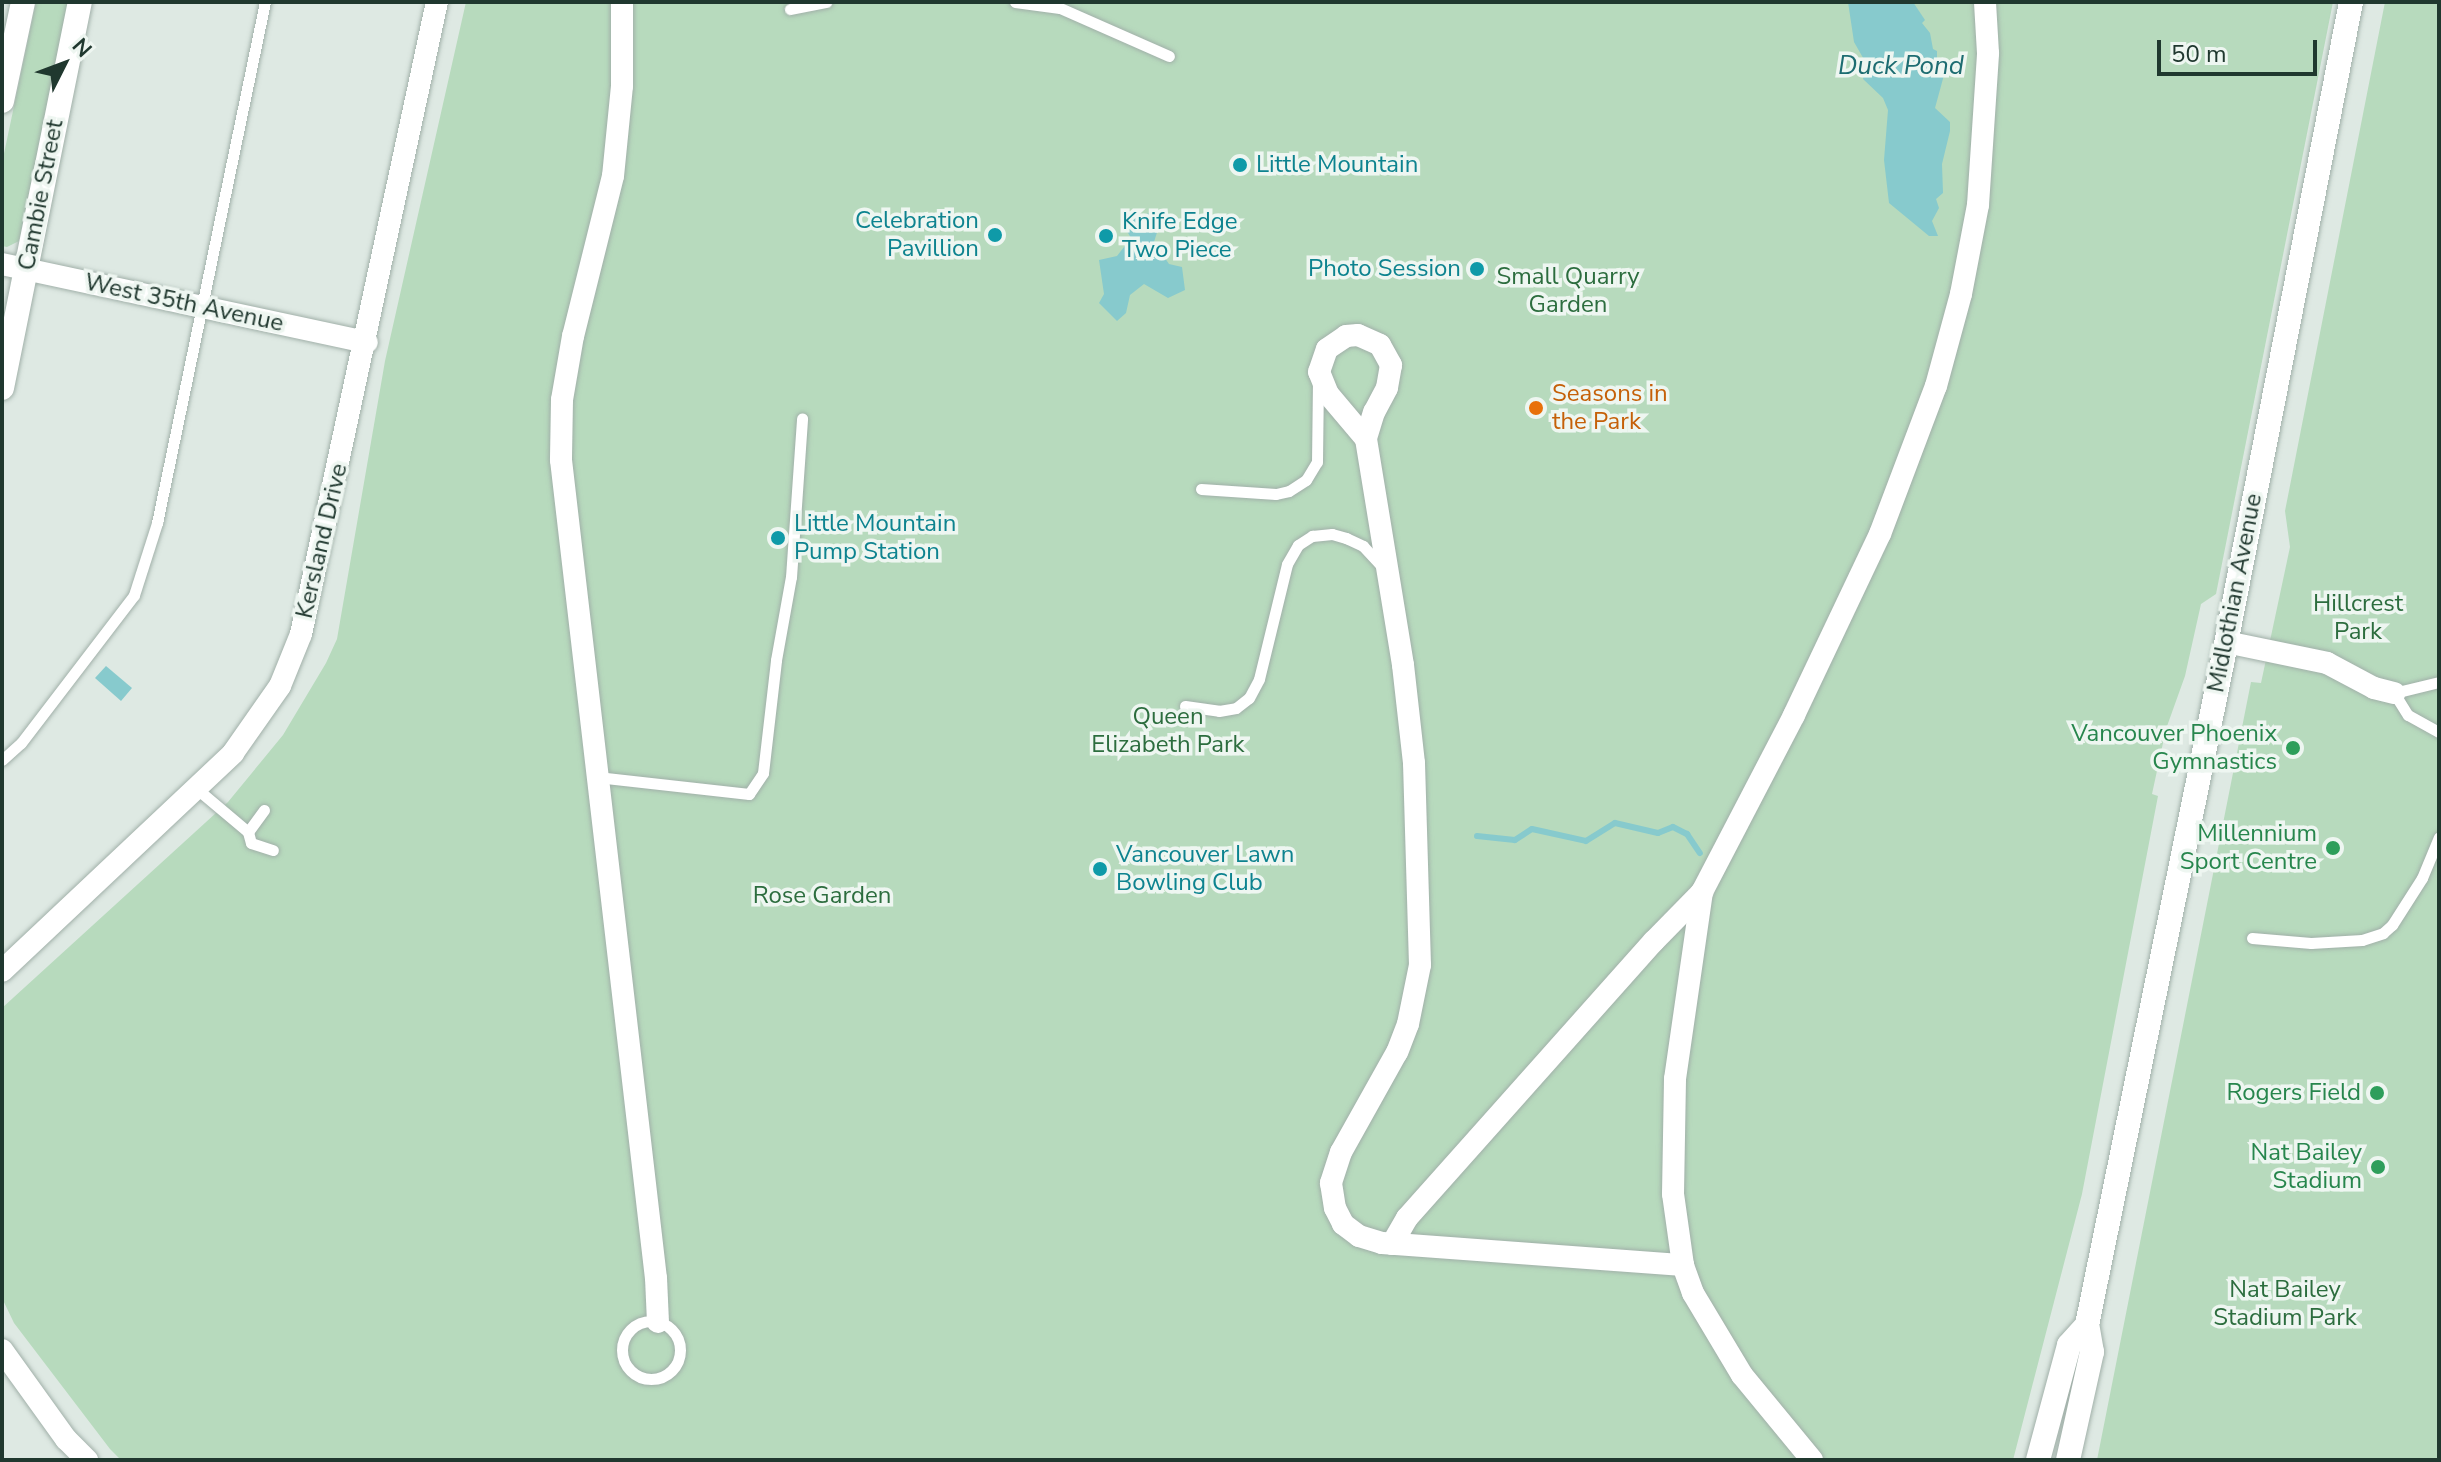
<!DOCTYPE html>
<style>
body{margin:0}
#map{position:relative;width:2441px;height:1462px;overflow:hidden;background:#dee9e3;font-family:"Nunito Sans",sans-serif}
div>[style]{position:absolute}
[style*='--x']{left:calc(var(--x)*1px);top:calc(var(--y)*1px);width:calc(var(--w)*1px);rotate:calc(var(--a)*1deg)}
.green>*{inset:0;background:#b7dabd}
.water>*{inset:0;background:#87cacd}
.stream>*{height:6px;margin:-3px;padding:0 3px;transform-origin:3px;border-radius:3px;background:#87cacd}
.roads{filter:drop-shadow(0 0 2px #a1b0a9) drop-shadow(0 0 2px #a1b0a9)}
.lane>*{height:11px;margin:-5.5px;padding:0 5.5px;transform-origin:5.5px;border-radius:5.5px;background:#fff}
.lane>.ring{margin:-5.5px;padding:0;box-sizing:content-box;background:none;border:11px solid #fff;border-radius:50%}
.street>*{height:22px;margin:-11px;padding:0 11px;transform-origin:11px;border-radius:11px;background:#fff}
.secondary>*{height:24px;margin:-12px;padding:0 12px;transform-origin:12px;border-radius:12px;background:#fff}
.dots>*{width:22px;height:22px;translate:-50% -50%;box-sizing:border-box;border:4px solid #eef6f1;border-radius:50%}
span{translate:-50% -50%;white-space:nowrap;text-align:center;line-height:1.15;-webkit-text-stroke:7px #eef6f1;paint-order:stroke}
.culture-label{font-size:24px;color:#0d838f}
.left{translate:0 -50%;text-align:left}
.right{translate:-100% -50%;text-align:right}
.street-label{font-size:24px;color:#20382f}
.park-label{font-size:24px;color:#2c6d3e}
.food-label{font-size:24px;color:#c56008}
.leisure-label{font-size:24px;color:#27864d}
.water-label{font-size:26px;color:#1d6c71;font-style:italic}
.frame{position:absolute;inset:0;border:4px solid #20382f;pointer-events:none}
.north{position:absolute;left:24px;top:24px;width:80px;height:80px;-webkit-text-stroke:6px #eef6f1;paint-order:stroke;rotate:48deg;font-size:22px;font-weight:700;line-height:32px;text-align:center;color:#20382f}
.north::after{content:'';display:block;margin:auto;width:28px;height:36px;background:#20382f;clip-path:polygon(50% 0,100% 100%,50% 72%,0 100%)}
.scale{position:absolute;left:2157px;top:40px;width:160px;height:36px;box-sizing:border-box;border:4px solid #20382f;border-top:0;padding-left:10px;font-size:24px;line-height:28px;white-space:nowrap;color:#20382f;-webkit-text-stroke:6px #eef6f1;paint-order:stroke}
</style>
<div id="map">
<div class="green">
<div style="clip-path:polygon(36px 2px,69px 2px,19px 241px,7px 247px,2px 246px,2px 163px)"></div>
<div style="clip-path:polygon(466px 2px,2333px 2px,2216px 594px,2201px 604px,2185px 676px,2166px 729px,2152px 794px,2158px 796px,2082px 1194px,2013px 1460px,121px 1460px,110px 1449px,14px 1323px,2px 1298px,2px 1008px,228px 802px,283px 735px,326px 663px,337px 639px,385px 361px)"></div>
<div style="clip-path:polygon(2385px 2px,2439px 2px,2439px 1460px,2097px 1460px,2251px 682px,2261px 683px,2290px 547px,2285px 511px)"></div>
</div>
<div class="water">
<div style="clip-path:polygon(1848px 2px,1913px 2px,1925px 20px,1922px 23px,1930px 33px,1933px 49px,1937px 51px,1937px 65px,1944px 75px,1935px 108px,1950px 122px,1950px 131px,1942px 164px,1943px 193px,1936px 199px,1939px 208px,1932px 221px,1938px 236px,1929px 236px,1889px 203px,1884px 160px,1888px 110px,1883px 98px,1863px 79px,1866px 63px,1854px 42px)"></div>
<div style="clip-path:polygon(1153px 213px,1159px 226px,1154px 242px,1169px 264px,1182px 267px,1185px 290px,1168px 298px,1144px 284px,1130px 295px,1126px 313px,1117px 321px,1099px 303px,1104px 294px,1099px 260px,1117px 256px,1131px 238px,1121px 221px,1123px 217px)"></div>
<div style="clip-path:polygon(106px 666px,132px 688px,121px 701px,95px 678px)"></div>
</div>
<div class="stream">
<div style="--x:1477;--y:836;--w:38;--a:6"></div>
<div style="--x:1515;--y:840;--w:20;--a:-33"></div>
<div style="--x:1532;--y:829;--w:55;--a:12.5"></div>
<div style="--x:1586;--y:841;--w:34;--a:-32"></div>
<div style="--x:1615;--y:823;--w:44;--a:13.1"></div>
<div style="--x:1658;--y:833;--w:16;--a:-22"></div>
<div style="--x:1673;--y:827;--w:16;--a:27"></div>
<div style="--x:1687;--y:834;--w:23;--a:56"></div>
</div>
<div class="roads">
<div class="lane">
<div style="--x:1015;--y:2;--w:45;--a:7.6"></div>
<div style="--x:1060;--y:8;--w:119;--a:23.8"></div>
<div style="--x:790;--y:9;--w:37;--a:-11"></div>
<div style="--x:1201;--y:489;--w:75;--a:3.8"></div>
<div style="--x:1276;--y:494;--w:13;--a:-13"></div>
<div style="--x:1289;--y:491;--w:20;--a:-33"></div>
<div style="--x:1306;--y:480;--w:21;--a:-59"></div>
<div style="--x:1317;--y:462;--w:82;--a:-89.3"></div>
<div style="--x:2439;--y:682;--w:46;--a:166.3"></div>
<div style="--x:2394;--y:693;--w:26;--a:58"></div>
<div style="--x:2408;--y:715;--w:35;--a:29"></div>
<div style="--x:1185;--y:706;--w:34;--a:8"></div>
<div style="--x:1219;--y:711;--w:17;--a:-10"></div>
<div style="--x:1236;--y:708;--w:16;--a:-38"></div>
<div style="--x:1249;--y:698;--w:21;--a:-62"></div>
<div style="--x:1259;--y:679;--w:118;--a:-76.3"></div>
<div style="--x:1287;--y:564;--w:22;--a:-60"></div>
<div style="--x:1298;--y:545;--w:17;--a:-33"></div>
<div style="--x:1312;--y:536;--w:20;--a:-6"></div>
<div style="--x:1332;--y:534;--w:15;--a:16"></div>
<div style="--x:1346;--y:538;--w:19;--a:25"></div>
<div style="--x:1363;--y:546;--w:33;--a:47"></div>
<div style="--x:2;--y:760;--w:25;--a:-42"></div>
<div style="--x:21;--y:743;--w:186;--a:-52.6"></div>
<div style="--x:134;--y:595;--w:76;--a:-72.3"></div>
<div style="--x:157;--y:523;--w:532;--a:-78.29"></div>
<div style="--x:597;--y:777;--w:153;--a:6.4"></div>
<div style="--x:749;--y:794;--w:25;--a:-56"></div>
<div style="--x:763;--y:773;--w:114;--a:-83.4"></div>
<div style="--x:776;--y:660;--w:84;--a:-79.8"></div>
<div style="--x:791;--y:577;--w:159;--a:-86"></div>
<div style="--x:197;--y:789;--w:67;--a:40.1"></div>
<div style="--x:264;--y:810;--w:27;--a:126"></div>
<div style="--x:248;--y:832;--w:11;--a:75"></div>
<div style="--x:251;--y:843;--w:23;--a:18"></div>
<div style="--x:2252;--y:938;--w:59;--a:4.8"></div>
<div style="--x:2311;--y:943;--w:51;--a:-3.4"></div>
<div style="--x:2362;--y:940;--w:22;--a:-18"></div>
<div style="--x:2383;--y:933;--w:12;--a:-42"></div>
<div style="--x:2392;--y:925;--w:56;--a:-57.4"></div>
<div style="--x:2422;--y:878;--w:44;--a:-67.5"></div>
<div class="ring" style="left:622px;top:1321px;width:47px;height:47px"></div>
</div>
<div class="street">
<div style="--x:622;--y:2;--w:84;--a:90"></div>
<div style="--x:622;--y:86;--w:90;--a:95.7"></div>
<div style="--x:613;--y:176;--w:165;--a:104"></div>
<div style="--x:573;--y:336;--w:65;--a:99.8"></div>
<div style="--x:562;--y:400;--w:60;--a:91"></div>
<div style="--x:561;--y:460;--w:823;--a:83.38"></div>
<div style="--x:656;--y:1278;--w:44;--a:87.4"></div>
<div style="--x:2;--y:264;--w:373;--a:12.1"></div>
<div style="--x:1358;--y:335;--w:24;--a:24"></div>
<div style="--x:1380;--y:345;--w:23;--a:61"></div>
<div style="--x:1391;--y:365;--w:23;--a:100"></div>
<div style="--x:1387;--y:388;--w:27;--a:118"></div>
<div style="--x:1374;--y:412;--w:28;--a:107"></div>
<div style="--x:1366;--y:439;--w:59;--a:-130.2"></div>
<div style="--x:1328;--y:394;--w:24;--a:-112"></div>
<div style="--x:1319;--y:372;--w:24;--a:-71"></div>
<div style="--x:1327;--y:349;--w:23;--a:-34"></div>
<div style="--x:1346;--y:336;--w:12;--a:-5"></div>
<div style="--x:1366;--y:439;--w:229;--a:80.7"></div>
<div style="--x:1403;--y:665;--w:99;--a:83.6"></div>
<div style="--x:1414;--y:763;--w:202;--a:88.3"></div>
<div style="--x:1420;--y:965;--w:60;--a:101.5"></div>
<div style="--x:1408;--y:1024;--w:30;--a:111"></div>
<div style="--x:1397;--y:1052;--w:115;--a:119.2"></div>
<div style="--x:1341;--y:1152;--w:33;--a:108"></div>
<div style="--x:1331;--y:1183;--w:25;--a:81"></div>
<div style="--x:1335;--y:1208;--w:18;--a:63"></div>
<div style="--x:1343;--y:1224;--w:20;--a:37"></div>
<div style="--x:1359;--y:1236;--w:24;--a:17"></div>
<div style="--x:1382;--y:1243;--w:302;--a:4.2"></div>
<div style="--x:2226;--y:642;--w:103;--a:11.7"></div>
<div style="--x:2327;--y:663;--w:53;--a:28"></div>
<div style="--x:2374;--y:688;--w:21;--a:14"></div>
<div style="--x:2;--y:971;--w:318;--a:-43.3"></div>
<div style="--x:233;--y:753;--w:82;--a:-55"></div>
<div style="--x:280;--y:686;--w:56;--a:-68"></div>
<div style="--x:301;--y:634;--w:646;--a:-77.86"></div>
<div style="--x:1392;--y:1244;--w:30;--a:-60"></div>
<div style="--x:1407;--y:1218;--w:371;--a:-48.3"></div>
<div style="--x:1654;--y:941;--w:69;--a:-45.6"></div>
<div style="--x:2;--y:1350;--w:110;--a:54.3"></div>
<div style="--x:66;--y:1439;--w:30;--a:45"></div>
<div style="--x:1812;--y:1460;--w:110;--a:-129.5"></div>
<div style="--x:1742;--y:1375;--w:96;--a:-120.9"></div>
<div style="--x:1693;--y:1293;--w:30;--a:-110"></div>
<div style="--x:1683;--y:1265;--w:72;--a:-98"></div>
<div style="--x:1673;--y:1194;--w:115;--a:-89"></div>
<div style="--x:1675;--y:1079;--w:189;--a:-81.8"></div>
<div style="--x:1702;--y:892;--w:199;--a:-62.5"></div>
<div style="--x:1794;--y:715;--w:200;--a:-64.6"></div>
<div style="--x:1880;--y:534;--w:158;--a:-69.3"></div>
<div style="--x:1936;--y:386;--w:95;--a:-74.8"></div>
<div style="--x:1961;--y:294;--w:91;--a:-79.2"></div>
<div style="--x:1978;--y:205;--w:152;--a:-86.2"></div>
<div style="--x:1988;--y:53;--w:51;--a:-93.4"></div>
</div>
<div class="secondary">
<div style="--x:2;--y:101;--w:101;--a:-78"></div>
<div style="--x:2;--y:388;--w:394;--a:-78.6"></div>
<div style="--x:2038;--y:1460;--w:119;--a:-74.9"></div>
<div style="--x:2069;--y:1345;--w:27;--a:-48"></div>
<div style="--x:2068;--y:1460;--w:111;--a:-77.5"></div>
<div style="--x:2092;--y:1352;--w:27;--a:-100"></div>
<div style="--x:2087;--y:1325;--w:675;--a:-78.46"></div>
<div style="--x:2222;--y:664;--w:674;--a:-78.97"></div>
</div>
</div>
<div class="dots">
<div style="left:1240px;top:165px;background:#0f9aa8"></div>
<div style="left:995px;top:235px;background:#0f9aa8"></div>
<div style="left:1106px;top:236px;background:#0f9aa8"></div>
<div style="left:1477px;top:269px;background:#0f9aa8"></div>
<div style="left:1536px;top:408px;background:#e8710a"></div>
<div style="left:778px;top:538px;background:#0f9aa8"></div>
<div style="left:2293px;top:748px;background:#2e9e5b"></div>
<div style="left:2333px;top:848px;background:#2e9e5b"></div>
<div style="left:1100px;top:869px;background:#0f9aa8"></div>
<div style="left:2377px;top:1093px;background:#2e9e5b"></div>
<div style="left:2378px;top:1167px;background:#2e9e5b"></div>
</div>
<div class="culture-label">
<span class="left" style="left:1256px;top:165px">Little Mountain</span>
<span class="right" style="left:979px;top:235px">Celebration<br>Pavillion</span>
<span class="left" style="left:1122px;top:236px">Knife Edge<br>Two Piece</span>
<span class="right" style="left:1461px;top:269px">Photo Session</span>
<span class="left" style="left:794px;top:538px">Little Mountain<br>Pump Station</span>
<span class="left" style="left:1116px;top:869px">Vancouver Lawn<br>Bowling Club</span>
</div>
<div class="street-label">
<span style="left:41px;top:195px;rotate:-79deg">Cambie Street</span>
<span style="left:184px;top:303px;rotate:12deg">West 35th Avenue</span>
<span style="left:322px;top:541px;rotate:-77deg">Kersland Drive</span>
<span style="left:2235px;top:593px;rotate:-79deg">Midlothian Avenue</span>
</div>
<div class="park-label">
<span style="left:1568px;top:291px">Small Quarry<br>Garden</span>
<span style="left:2358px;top:618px">Hillcrest<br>Park</span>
<span style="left:1168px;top:731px">Queen<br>Elizabeth Park</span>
<span style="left:822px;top:896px">Rose Garden</span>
<span style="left:2285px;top:1304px">Nat Bailey<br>Stadium Park</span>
</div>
<div class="food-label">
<span class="left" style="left:1552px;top:408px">Seasons in<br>the Park</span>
</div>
<div class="leisure-label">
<span class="right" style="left:2277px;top:748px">Vancouver Phoenix<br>Gymnastics</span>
<span class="right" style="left:2317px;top:848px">Millennium<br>Sport Centre</span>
<span class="right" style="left:2361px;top:1093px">Rogers Field</span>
<span class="right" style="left:2362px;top:1167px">Nat Bailey<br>Stadium</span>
</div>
<div class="water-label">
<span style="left:1901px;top:66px">Duck Pond</span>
</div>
<div class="frame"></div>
<div class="north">N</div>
<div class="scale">50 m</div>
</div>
